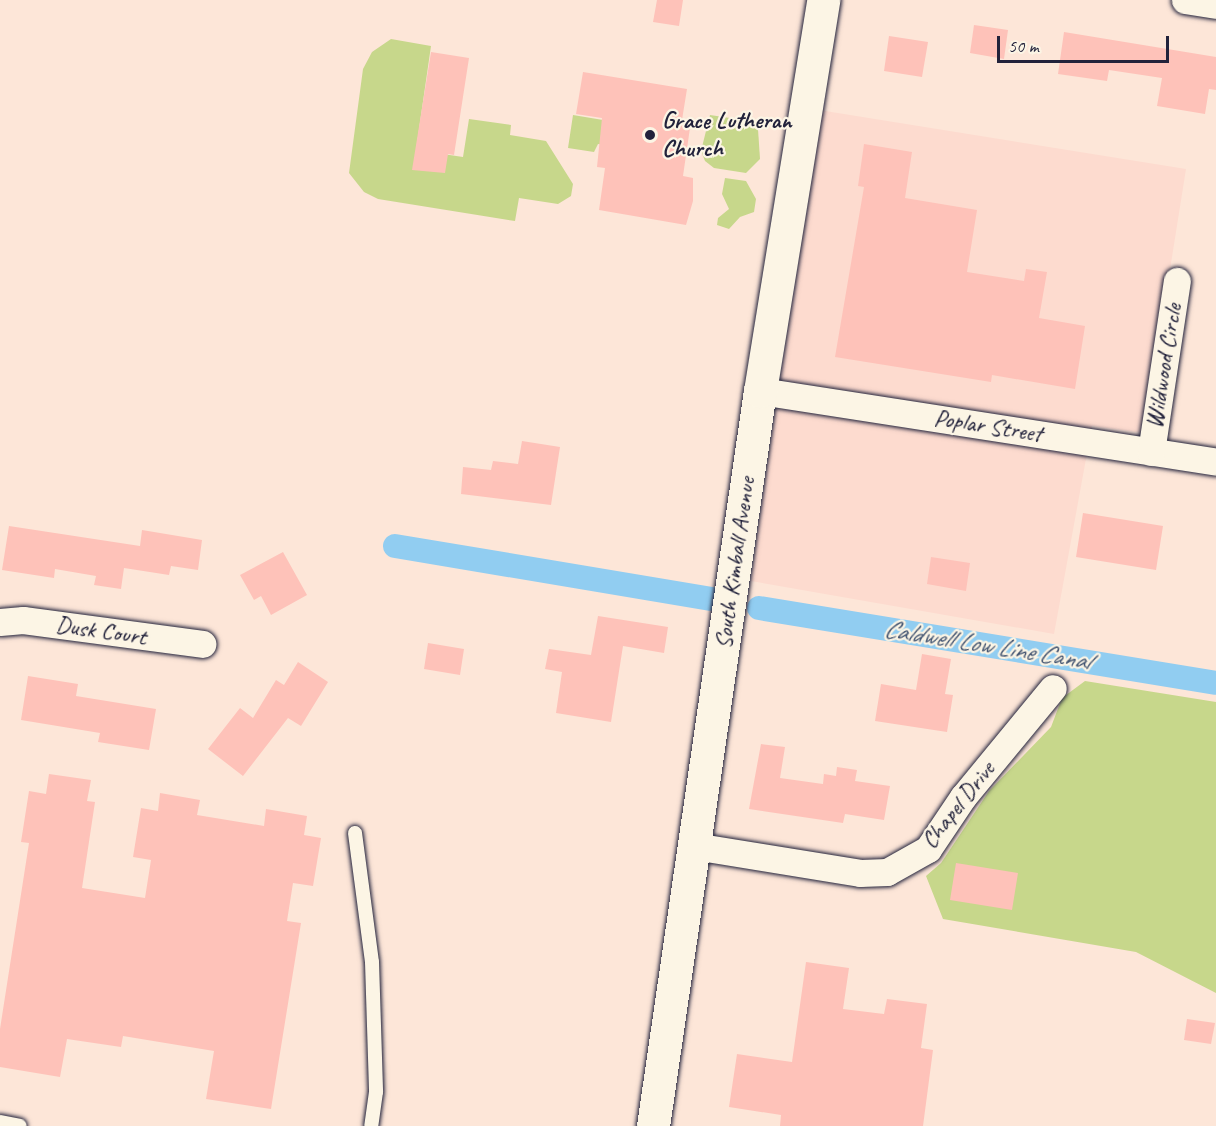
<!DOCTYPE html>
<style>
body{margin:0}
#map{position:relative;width:1216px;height:1126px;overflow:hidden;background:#fde6d8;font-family:Caveat,sans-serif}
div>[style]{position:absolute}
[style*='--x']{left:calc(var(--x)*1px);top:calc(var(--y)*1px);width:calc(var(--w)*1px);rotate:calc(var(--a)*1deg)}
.built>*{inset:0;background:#fddbcf}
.green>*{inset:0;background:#c7d78b}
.canal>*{height:24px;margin:-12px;padding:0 12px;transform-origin:12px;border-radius:12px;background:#91cdf1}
.building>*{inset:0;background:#fec2b9}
.roads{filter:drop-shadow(0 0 2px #22223b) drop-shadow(0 0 2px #22223b)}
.service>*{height:14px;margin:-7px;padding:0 7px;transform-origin:7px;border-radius:7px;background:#fcf5e5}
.minor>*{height:27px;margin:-13.5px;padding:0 13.5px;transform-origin:13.5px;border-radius:13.5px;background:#fcf5e5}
.tertiary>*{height:33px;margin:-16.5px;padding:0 16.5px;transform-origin:16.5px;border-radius:16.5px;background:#fcf5e5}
.dots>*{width:16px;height:16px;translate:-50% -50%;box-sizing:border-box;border:3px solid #fcf5e5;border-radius:50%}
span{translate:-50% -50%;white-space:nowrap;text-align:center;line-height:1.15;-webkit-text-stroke:4.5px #fcf5e5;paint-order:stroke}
.poi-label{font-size:24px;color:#22223b;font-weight:700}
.left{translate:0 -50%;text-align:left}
.street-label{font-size:24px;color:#22223b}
.water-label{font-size:26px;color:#435572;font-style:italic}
.scale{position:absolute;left:997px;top:36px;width:172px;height:27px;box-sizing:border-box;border:3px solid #22223b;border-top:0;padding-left:8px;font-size:18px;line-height:21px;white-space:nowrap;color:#22223b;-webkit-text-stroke:4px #fcf5e5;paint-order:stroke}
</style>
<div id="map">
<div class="built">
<div style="clip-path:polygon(819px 110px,1186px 169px,1144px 433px,1092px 426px,1054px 634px,751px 581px)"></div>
</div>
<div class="green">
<div style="clip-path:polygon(391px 39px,431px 46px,416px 150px,463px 157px,469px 119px,511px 125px,510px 135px,546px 141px,573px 184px,571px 196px,558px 204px,519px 198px,515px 221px,378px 199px,364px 192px,349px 173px,363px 69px,372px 52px)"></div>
<div style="clip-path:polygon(573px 115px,603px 120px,606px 145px,598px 144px,594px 152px,568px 148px)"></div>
<div style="clip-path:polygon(710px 115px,750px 121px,758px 129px,760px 159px,746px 173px,714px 168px,705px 161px,701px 151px)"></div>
<div style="clip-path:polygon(725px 178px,746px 181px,756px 199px,754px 212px,740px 217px,729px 229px,717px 225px,718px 218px,729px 209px,722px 194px)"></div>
<div style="clip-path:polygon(1085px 681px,1216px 702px,1216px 993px,1136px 952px,943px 919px,926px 876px,941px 863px,989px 791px,1051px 727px,1062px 698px)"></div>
</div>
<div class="canal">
<div style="--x:395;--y:546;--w:320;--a:9.5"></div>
<div style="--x:759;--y:608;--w:463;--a:9.3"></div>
</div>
<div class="building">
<div style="clip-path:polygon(657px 0,683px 0,679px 26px,653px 22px)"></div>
<div style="clip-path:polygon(974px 25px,1008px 30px,1004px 59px,970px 53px)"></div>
<div style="clip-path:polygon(1064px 32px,1216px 57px,1216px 90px,1209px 89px,1205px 114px,1157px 106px,1162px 78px,1109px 70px,1107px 81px,1058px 74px)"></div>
<div style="clip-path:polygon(889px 36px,928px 42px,922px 77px,884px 71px)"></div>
<div style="clip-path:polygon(431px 52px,469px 58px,454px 155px,448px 154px,445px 173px,412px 170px)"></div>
<div style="clip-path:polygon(583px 72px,687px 89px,682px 120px,691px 121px,683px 176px,693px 178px,693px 201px,686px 225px,599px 210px,605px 168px,597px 167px,602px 118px,576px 114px)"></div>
<div style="clip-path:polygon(864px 144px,912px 152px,905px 198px,977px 210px,967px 272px,1024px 281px,1026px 269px,1047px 272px,1039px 318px,1085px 326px,1075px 389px,992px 375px,991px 382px,835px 357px,864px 187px,858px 186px)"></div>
<div style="clip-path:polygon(522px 441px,560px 447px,551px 505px,461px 494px,463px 467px,491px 470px,493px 461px,518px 464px)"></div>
<div style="clip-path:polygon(1083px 513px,1163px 526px,1156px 570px,1076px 557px)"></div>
<div style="clip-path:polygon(9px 526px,140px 546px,142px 530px,202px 540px,198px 570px,171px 566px,169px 575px,124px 568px,121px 589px,94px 585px,96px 576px,55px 569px,54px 578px,2px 570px)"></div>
<div style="clip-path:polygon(283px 552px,307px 595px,271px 615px,261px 596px,254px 600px,240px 575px)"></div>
<div style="clip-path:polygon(931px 557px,970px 563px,966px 591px,927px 584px)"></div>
<div style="clip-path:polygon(598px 616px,668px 627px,664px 653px,623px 646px,611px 722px,556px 713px,562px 672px,545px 669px,549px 649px,591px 655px)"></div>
<div style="clip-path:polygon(428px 643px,464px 649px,460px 675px,424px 669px)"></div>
<div style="clip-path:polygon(922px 654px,951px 659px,945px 694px,953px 695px,947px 732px,875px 721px,881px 684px,916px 690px)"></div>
<div style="clip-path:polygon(298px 662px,328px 682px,301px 726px,288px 718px,243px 776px,208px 749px,240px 708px,253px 718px,276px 680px,284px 685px)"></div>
<div style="clip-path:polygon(28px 676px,78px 684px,76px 696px,156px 709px,149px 750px,98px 742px,100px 733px,21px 720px)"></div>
<div style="clip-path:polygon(761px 744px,785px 747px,780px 778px,823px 784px,824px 774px,836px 776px,837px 767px,857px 770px,855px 781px,890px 786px,884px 820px,845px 814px,843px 823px,749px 809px)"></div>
<div style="clip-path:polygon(49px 774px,91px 780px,87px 801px,95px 802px,82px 888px,145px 898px,151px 860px,133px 857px,141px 808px,158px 811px,160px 793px,200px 800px,197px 815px,264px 826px,266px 809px,307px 816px,304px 835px,321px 838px,313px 886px,293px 883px,287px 921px,301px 923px,271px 1109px,206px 1099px,214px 1051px,123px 1036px,121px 1047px,67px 1039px,60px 1077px,0 1067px,0 1029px,29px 843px,21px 842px,29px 791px,46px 794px)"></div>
<div style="clip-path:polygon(956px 863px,1018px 873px,1012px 910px,950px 900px)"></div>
<div style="clip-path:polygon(806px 962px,849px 968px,843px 1009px,884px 1014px,887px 999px,927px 1004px,921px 1048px,933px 1050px,923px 1126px,780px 1126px,781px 1115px,729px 1107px,737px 1054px,792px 1062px)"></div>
<div style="clip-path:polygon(1187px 1019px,1215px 1023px,1211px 1044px,1184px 1040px)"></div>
</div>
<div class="roads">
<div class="service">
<div style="--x:355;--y:833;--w:130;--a:82.5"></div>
<div style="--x:372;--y:962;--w:130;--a:88.2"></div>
<div style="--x:376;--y:1092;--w:34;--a:98"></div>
<div style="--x:0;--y:1122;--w:20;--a:11"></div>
</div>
<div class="minor">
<div style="--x:1185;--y:0;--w:31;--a:9"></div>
<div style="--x:760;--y:391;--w:461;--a:8.8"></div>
<div style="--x:1151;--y:452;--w:173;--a:-81.4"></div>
<div style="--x:0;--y:622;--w:23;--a:-5"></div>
<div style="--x:23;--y:620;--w:181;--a:7.6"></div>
<div style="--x:694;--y:846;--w:168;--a:9.2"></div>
<div style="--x:860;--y:873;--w:27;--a:-2"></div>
<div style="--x:887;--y:872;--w:47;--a:-29.3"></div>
<div style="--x:928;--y:849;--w:63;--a:-56.1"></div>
<div style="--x:963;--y:797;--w:141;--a:-50.5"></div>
</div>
<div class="tertiary">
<div style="--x:653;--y:1126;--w:743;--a:-81.72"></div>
<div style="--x:760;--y:391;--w:396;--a:-80.8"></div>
</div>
</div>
<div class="dots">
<div style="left:650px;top:135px;background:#22223b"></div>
</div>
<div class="poi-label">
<span class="left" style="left:662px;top:135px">Grace Lutheran<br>Church</span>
</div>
<div class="street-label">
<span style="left:1164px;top:366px;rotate:-81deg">Wildwood Circle</span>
<span style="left:988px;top:426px;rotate:9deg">Poplar Street</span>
<span style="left:735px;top:563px;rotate:-82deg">South Kimball Avenue</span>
<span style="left:101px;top:631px;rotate:8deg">Dusk Court</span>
<span style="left:958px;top:805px;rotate:-52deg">Chapel Drive</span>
</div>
<div class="water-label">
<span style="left:987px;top:645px;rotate:9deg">Caldwell Low Line Canal</span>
</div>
<div class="scale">50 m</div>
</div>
